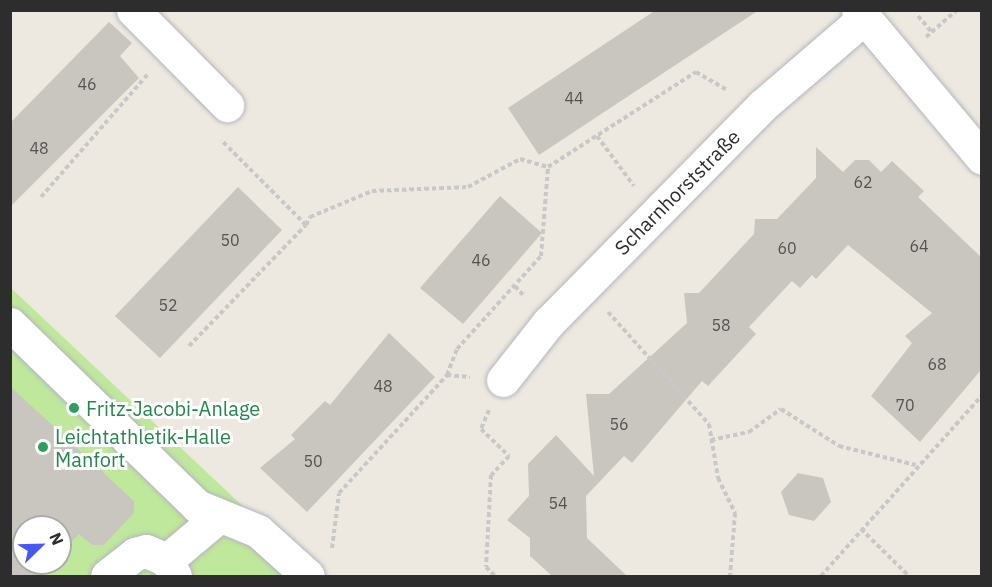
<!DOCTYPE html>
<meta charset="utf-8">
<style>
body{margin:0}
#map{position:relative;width:992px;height:587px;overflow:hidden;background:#eee9e0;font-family:"IBM Plex Sans",sans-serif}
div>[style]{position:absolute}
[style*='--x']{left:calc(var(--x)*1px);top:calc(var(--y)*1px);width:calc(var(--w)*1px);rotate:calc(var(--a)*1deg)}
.pitch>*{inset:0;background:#c0e89c}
.building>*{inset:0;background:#c9c6bf}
.path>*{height:4px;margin-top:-2px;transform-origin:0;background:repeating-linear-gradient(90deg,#c8c8c8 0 4.5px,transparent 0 7.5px)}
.roads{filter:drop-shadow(0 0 2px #b3b5bf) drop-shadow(0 0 2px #b3b5bf)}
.minor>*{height:33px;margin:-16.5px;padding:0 16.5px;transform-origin:16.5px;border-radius:16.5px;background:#fff}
.dots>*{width:16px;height:16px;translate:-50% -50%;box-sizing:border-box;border:3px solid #fff;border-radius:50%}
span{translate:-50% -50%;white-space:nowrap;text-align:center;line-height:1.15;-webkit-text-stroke:6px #fff;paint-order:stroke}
.number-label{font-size:16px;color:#545352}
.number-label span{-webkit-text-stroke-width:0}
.street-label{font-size:20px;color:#2d2d2d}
.leisure-label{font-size:20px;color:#27864d}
.left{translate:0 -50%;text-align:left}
.frame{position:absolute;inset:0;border:12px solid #2d2d2d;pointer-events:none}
.north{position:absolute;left:12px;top:515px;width:60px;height:60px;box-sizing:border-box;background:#fff;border:2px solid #ababab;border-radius:50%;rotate:67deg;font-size:16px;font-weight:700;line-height:24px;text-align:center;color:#2d2d2d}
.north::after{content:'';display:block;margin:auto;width:21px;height:27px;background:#4858f3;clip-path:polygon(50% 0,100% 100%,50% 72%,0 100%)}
</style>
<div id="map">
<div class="pitch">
<div style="clip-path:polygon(evenodd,11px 288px,317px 576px,11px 576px,11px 288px,24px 527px,60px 527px,60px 563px,24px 563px,24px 527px)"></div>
</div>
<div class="building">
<div style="clip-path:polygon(656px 10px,759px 10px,539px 155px,508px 108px)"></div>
<div style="clip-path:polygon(109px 22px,132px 43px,120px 56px,139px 78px,10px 207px,10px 123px)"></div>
<div style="clip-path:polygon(816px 147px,843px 172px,855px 160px,869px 160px,881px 172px,892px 161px,924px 191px,918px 197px,981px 257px,981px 370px,920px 442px,871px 396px,912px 343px,905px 336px,932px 313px,848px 245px,816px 279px,812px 275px,800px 288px,792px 281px,749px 327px,756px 334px,708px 386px,702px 381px,632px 463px,624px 456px,586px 496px,587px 538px,627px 576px,552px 576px,530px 556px,530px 538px,507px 520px,529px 496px,528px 464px,556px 435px,594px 476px,586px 394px,609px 394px,687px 323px,684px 293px,699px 293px,754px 234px,755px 219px,777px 219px,816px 178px)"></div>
<div style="clip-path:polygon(238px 187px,282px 230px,160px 358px,115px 316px)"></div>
<div style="clip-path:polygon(500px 196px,542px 233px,463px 324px,420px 288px)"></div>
<div style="clip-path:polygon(389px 333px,435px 377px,307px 512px,260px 468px,295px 439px,291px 435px,325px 401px,330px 405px)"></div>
<div style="clip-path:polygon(10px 386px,134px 501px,134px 513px,104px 545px,92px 545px,79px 534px,60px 554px,60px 527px,24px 527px,24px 563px,52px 563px,39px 576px,10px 576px)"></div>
<div style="clip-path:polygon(798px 473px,823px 478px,831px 502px,814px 521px,789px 515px,781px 492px)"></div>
</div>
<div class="path">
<div style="--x:918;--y:16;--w:21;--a:49"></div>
<div style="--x:926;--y:37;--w:41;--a:-41.1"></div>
<div style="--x:597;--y:136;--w:62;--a:53.5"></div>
<div style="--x:41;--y:197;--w:163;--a:-49"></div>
<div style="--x:306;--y:225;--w:9;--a:-63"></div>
<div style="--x:310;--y:217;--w:67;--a:-22.8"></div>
<div style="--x:372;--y:191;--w:96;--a:-2.4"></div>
<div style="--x:468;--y:187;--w:59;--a:-28.3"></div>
<div style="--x:520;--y:159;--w:29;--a:16"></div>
<div style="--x:515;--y:286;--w:13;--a:48"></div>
<div style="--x:608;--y:312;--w:151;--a:48"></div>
<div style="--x:709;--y:424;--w:55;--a:80.5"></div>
<div style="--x:718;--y:478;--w:39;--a:64"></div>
<div style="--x:735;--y:513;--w:63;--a:94.5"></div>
<div style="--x:189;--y:346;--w:168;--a:-46"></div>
<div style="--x:306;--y:225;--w:120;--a:-135"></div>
<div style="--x:447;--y:375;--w:28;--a:-69"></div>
<div style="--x:457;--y:349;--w:125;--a:-47.9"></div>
<div style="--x:541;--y:256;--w:89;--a:-85.5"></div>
<div style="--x:548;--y:167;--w:176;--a:-32.7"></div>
<div style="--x:696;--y:72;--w:36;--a:30"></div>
<div style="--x:489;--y:410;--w:21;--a:113"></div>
<div style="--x:481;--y:429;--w:39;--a:44"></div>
<div style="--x:509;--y:456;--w:26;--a:133"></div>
<div style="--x:491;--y:475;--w:92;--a:93.1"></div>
<div style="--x:486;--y:567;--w:13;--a:45"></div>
<div style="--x:711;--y:440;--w:39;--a:-12"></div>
<div style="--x:749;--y:432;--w:39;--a:-36"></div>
<div style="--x:781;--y:409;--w:69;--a:32.5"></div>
<div style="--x:839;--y:446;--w:79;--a:13.9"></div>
<div style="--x:861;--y:529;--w:67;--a:44.4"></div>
<div style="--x:332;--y:548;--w:55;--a:-82.7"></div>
<div style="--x:339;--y:493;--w:160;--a:-47.5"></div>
<div style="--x:447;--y:375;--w:23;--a:5"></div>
<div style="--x:821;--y:576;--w:242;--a:-48.3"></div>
</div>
<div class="roads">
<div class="minor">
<div style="--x:133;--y:10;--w:134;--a:45.3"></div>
<div style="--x:858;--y:10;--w:193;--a:50"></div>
<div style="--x:10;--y:324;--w:261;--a:44.2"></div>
<div style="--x:197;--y:506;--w:66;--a:22.3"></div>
<div style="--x:258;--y:531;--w:67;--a:42"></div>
<div style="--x:503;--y:380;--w:73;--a:-51.7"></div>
<div style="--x:548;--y:323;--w:306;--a:-45.4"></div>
<div style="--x:763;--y:105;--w:133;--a:-40.7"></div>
<div style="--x:107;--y:576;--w:36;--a:-38"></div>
<div style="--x:135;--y:554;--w:11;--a:-15"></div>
<div style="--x:146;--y:551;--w:23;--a:23"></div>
<div style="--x:175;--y:576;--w:18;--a:-117"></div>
<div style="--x:167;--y:560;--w:67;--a:-40.1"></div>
</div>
</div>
<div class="dots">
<div style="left:74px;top:408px;background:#2e9e5b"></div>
<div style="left:43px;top:447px;background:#2e9e5b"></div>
</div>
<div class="number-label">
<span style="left:87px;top:84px">46</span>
<span style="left:574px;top:98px">44</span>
<span style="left:39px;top:148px">48</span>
<span style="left:863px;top:182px">62</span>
<span style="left:230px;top:240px">50</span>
<span style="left:919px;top:246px">64</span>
<span style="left:787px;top:248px">60</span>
<span style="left:481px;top:260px">46</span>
<span style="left:168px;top:305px">52</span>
<span style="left:721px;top:325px">58</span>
<span style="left:937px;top:364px">68</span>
<span style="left:383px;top:386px">48</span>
<span style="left:905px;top:405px">70</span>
<span style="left:619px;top:424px">56</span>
<span style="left:313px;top:461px">50</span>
<span style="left:558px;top:503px">54</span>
</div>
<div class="street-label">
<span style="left:677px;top:192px;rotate:-45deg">Scharnhorststraße</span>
</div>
<div class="leisure-label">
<span class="left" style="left:86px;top:408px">Fritz-Jacobi-Anlage</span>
<span class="left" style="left:55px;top:448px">Leichtathletik-Halle<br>Manfort</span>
</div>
<div class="frame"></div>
<div class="north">N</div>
</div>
